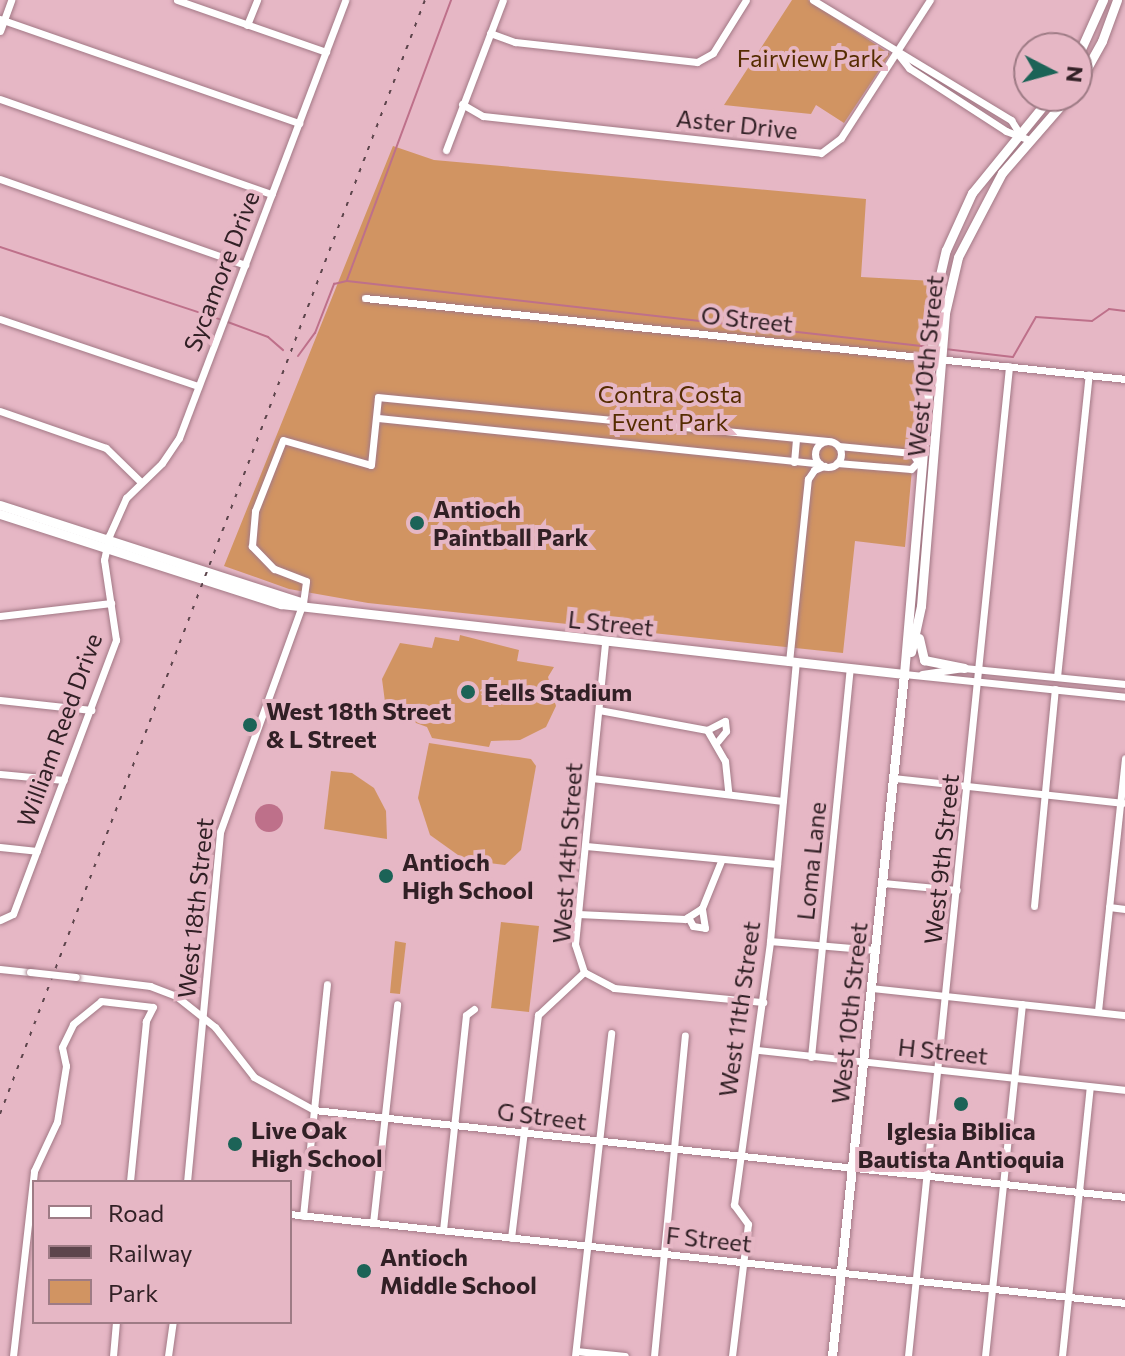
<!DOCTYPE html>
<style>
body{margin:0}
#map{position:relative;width:1125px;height:1356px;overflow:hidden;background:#e6b7c5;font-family:Commissioner,sans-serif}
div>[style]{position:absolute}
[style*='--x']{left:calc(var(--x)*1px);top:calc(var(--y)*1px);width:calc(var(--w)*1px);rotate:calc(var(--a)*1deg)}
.green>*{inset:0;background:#d19462}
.water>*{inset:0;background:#be708a}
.round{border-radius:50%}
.stream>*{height:2px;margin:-1px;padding:0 1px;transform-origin:1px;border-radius:1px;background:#be708a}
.roads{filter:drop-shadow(0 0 2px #a27885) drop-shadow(0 0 2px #a27885)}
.minor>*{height:7px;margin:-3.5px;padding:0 3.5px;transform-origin:3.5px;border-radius:3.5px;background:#fff}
.minor>.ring{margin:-3.5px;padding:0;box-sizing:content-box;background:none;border:7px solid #fff;border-radius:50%}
.major>*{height:9px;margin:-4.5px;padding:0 4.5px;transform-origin:4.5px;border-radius:4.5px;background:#fff}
.rail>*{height:2px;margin-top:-1px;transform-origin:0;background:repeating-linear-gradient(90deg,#5d454c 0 4px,transparent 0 12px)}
.bridges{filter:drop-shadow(0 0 2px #a27885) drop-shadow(0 0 2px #a27885)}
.minor-bridge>*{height:7px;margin:-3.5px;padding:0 3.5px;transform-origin:3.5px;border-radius:3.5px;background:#fff}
.dots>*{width:22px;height:22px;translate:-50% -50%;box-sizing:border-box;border:4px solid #e6b7c5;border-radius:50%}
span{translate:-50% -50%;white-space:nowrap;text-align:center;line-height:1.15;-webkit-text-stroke:8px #e6b7c5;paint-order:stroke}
.park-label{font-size:24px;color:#552c01}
.street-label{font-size:24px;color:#312025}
.poi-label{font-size:24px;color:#312025;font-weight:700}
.left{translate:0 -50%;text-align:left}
.legend{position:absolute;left:32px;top:1180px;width:260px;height:144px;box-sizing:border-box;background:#e6b7c5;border:2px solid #9e7b85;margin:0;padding:10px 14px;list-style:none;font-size:24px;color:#312025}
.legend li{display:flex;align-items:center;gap:16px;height:40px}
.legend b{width:40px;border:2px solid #9e7b85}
.north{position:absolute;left:1013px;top:32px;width:80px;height:80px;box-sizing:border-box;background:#e6b7c5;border:2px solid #9e7b85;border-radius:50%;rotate:96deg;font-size:22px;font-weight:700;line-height:32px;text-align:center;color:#312025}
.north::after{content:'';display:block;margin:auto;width:28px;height:36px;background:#1c6357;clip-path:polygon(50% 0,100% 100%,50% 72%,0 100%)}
</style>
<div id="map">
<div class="green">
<div style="clip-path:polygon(792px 0,808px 0,890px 54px,844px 123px,816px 105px,811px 114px,724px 105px)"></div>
<div style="clip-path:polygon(393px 146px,434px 160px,866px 199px,861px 277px,933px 281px,916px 366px,921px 369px,905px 547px,855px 541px,843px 653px,368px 603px,289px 589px,224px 566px)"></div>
<div style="clip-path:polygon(460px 635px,519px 650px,517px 661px,554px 667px,548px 677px,556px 706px,546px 727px,520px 740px,491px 741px,489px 747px,432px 738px,427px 727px,394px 715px,385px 702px,382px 679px,400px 643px,432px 648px,435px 637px,459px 641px)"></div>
<div style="clip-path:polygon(429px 743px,531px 759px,536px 766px,521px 850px,505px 865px,465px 860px,430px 835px,418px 798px)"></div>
<div style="clip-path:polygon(331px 771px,352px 773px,374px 788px,386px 811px,387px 839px,324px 829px)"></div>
<div style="clip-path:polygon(501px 922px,539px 926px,529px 1012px,491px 1008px)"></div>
<div style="clip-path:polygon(395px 941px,406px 943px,400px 994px,390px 993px)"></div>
</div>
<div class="water">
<div class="round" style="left:255px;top:804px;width:28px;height:28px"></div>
</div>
<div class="stream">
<div style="--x:0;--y:247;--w:231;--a:18.2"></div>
<div style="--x:347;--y:280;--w:299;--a:-69.6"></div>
<div style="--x:225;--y:321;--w:46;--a:20.4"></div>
<div style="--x:268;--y:337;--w:20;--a:41"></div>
<div style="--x:945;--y:349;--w:68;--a:6.7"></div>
<div style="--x:1013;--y:357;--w:46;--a:-60.1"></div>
<div style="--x:1036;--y:317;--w:56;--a:4.1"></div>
<div style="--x:1092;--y:321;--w:21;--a:-35"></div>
<div style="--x:1109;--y:309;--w:16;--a:7"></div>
<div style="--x:298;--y:356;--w:29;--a:-54"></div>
<div style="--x:315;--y:333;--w:53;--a:-68.8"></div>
<div style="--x:334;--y:284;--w:13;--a:-13"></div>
<div style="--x:347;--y:281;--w:587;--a:6.46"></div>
</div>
<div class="roads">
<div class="minor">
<div style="--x:177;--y:0;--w:158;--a:19.2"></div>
<div style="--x:813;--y:0;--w:232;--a:31.2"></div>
<div style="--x:1011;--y:120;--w:15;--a:58"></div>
<div style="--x:0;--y:19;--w:317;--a:19.2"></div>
<div style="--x:247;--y:25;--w:27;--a:-68"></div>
<div style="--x:0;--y:31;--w:33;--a:-70"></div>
<div style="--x:490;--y:33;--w:27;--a:20"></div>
<div style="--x:515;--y:42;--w:183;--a:6.3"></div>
<div style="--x:697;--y:62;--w:18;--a:-29"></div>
<div style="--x:713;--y:53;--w:62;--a:-58.1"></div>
<div style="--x:898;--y:54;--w:18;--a:52"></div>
<div style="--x:909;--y:68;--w:116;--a:33"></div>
<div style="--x:1006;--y:131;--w:26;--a:21"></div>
<div style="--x:0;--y:99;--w:288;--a:19.3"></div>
<div style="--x:462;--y:104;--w:24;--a:30"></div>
<div style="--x:483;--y:116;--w:340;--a:6.2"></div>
<div style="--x:821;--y:153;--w:25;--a:-37"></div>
<div style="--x:841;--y:138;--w:164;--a:-57.2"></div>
<div style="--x:446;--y:150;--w:160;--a:-69.2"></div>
<div style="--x:0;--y:179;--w:260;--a:19.3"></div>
<div style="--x:365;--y:298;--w:764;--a:6.08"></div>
<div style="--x:0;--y:319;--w:209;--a:18.7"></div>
<div style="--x:0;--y:411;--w:112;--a:19.2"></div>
<div style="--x:106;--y:448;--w:49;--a:44.2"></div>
<div style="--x:378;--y:418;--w:444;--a:5.9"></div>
<div class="ring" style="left:815px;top:441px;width:19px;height:19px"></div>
<div style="--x:794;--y:462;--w:24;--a:-85"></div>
<div style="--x:837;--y:463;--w:74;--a:4.6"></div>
<div style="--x:911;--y:469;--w:10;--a:-45"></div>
<div style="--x:918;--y:462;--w:11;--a:-124"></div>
<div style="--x:912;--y:453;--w:74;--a:-174.6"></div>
<div style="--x:0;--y:616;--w:112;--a:-6.7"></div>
<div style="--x:789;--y:662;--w:184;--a:-84.1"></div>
<div style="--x:808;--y:479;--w:11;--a:-56"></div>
<div style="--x:814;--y:470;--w:11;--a:-22"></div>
<div style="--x:904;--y:674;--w:222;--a:5.9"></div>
<div style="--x:922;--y:674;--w:42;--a:-8.1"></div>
<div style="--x:964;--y:668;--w:162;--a:5.7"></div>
<div style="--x:1057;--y:677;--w:304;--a:-84"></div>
<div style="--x:0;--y:700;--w:92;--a:6.3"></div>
<div style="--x:599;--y:710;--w:110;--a:10.5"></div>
<div style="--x:707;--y:730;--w:36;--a:60"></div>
<div style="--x:725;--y:761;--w:31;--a:84"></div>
<div style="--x:707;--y:730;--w:20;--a:-27"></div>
<div style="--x:725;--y:721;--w:10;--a:84"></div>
<div style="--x:726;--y:731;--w:13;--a:129"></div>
<div style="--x:0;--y:774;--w:64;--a:5.4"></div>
<div style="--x:592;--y:778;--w:192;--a:6.9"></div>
<div style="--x:894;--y:778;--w:230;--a:6.2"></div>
<div style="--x:586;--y:846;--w:192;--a:5.4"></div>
<div style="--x:0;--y:847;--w:37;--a:6"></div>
<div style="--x:883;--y:883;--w:74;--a:5.4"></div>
<div style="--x:1034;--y:906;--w:218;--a:-84.5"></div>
<div style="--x:1109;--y:907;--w:16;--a:7"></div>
<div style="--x:578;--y:914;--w:107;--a:2.7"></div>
<div style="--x:685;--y:919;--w:20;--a:-33"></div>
<div style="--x:702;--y:908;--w:51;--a:-68"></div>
<div style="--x:688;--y:917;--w:10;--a:61"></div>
<div style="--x:693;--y:926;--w:12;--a:9"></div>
<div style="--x:705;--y:928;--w:20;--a:-99"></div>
<div style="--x:0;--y:920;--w:14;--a:-25"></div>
<div style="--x:13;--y:914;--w:293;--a:-69.4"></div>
<div style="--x:116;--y:640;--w:81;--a:-98.5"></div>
<div style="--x:104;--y:560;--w:25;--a:-78"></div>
<div style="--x:109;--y:536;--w:42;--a:-65.9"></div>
<div style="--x:126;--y:498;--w:50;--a:-44.2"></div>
<div style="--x:162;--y:463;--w:30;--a:-56"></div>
<div style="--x:179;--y:438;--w:468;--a:-69.2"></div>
<div style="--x:770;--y:941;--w:105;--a:4.9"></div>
<div style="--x:0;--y:969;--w:30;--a:6"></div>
<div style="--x:584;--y:972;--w:34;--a:28"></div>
<div style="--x:614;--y:988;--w:150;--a:5.4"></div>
<div style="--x:76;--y:977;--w:75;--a:6.9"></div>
<div style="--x:150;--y:986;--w:28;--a:21"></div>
<div style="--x:176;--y:996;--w:50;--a:38.5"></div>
<div style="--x:215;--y:1027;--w:63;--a:52"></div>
<div style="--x:254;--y:1077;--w:68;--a:28.8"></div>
<div style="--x:314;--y:1110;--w:816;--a:6.12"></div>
<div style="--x:871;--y:988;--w:255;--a:6.1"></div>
<div style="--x:1098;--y:1011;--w:254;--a:-83.9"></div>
<div style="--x:758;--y:1050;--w:369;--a:6.2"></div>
<div style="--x:811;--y:1057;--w:390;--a:-84.3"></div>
<div style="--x:187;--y:1182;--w:352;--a:-84.6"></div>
<div style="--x:220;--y:832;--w:244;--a:-70.1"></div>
<div style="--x:303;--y:603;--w:22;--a:-82"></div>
<div style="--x:306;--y:581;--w:34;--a:-159"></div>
<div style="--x:274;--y:569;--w:32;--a:-134"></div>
<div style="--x:252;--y:546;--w:35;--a:-85"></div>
<div style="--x:255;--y:511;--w:76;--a:-68.5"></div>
<div style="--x:283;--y:440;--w:91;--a:15.9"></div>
<div style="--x:371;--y:465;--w:68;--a:-84.1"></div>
<div style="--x:378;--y:397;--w:451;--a:5.6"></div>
<div style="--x:290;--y:1214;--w:840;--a:6.08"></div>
<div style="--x:303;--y:1216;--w:233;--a:-84.1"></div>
<div style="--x:373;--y:1223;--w:220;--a:-83.7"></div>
<div style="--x:443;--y:1230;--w:216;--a:-83.9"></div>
<div style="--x:466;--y:1015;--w:10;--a:-37"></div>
<div style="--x:511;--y:1238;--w:225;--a:-83.1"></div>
<div style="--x:538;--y:1015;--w:63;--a:-43.1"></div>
<div style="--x:584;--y:972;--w:29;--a:-108"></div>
<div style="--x:575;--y:944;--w:303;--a:-84.3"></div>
<div style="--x:576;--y:1351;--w:49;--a:5.8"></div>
<div style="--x:13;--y:1356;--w:186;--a:-83.5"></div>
<div style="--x:34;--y:1171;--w:54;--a:-64.9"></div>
<div style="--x:57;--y:1122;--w:57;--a:-80.9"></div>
<div style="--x:66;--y:1066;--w:19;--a:-102"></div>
<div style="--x:62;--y:1047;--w:25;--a:-64"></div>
<div style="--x:73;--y:1024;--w:36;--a:-39"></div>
<div style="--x:101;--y:1001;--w:52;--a:6.6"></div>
<div style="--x:153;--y:1007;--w:16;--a:117"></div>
<div style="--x:146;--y:1021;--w:162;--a:95.7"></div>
<div style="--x:113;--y:1356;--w:34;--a:-85"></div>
<div style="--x:168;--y:1356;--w:34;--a:-82"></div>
<div style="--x:575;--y:1356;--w:325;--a:-83.6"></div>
<div style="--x:654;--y:1356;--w:322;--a:-84.5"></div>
<div style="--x:732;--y:1356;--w:133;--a:-83.1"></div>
<div style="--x:748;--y:1224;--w:24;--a:-126"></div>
<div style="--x:734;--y:1205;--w:266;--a:-82.2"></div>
<div style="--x:770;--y:941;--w:279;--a:-84.7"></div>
<div style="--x:908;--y:1356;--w:995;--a:-84.17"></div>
<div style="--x:985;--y:1356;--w:354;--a:-84"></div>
<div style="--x:1062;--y:1356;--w:270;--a:-84.1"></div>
</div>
<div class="major">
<div style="--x:1077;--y:58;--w:64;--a:-65.9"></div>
<div style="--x:1077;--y:86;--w:51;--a:-60.9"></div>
<div style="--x:1102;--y:41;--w:44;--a:-69.9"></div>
<div style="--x:0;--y:505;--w:316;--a:17.9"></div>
<div style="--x:0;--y:514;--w:295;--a:17.8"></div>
<div style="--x:281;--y:604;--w:627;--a:6.41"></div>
<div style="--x:919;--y:638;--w:23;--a:77"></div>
<div style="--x:924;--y:660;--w:41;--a:11.3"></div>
<div style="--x:911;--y:652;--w:47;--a:-77.7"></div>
<div style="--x:921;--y:606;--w:294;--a:-85.3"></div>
<div style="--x:945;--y:313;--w:57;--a:-76.9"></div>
<div style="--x:958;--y:257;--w:95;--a:-62.4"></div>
<div style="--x:1002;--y:173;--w:102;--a:-49"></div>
<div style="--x:832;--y:1356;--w:686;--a:-83.97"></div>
<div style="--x:904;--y:674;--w:387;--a:-85.1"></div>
<div style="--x:937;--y:288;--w:39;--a:-77"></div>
<div style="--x:946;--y:250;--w:63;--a:-65.5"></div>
<div style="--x:972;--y:193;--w:125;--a:-50.8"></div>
</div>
</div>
<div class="rail">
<div style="--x:0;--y:1114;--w:1192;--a:-69.12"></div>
</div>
<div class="bridges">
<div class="minor-bridge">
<div style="--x:30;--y:972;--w:46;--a:6.2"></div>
</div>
</div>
<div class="dots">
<div style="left:417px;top:523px;background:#1c6357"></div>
<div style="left:468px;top:692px;background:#1c6357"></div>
<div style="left:250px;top:725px;background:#1c6357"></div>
<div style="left:386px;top:876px;background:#1c6357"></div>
<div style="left:961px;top:1104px;background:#1c6357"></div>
<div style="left:235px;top:1144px;background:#1c6357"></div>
<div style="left:364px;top:1271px;background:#1c6357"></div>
</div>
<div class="park-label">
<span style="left:810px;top:58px">Fairview Park</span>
<span style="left:670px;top:408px">Contra Costa<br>Event Park</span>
</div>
<div class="street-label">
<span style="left:737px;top:124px;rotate:6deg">Aster Drive</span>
<span style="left:221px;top:271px;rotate:-69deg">Sycamore Drive</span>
<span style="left:747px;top:319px;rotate:6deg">O Street</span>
<span style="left:925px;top:366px;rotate:-84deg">West 10th Street</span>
<span style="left:611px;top:623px;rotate:6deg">L Street</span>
<span style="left:59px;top:730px;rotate:-70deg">William Reed Drive</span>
<span style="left:567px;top:853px;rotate:-86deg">West 14th Street</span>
<span style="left:941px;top:859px;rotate:-84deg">West 9th Street</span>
<span style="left:811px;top:861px;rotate:-84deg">Loma Lane</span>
<span style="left:195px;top:908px;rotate:-84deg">West 18th Street</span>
<span style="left:739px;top:1009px;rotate:-82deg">West 11th Street</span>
<span style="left:849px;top:1013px;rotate:-84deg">West 10th Street</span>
<span style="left:943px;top:1051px;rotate:6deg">H Street</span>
<span style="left:542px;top:1116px;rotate:7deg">G Street</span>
<span style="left:709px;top:1239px;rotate:6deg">F Street</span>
</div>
<div class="poi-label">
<span class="left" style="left:433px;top:523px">Antioch<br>Paintball Park</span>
<span class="left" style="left:484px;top:692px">Eells Stadium</span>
<span class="left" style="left:266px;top:725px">West 18th Street<br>&amp; L Street</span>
<span class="left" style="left:402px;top:876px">Antioch<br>High School</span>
<span class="left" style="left:251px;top:1144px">Live Oak<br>High School</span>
<span style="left:961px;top:1145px">Iglesia Biblica<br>Bautista Antioquia</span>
<span class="left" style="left:380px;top:1271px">Antioch<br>Middle School</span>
</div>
<ul class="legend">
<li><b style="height:10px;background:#fff"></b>Road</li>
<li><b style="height:10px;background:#5d454c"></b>Railway</li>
<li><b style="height:22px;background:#d19462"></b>Park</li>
</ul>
<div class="north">N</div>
</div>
